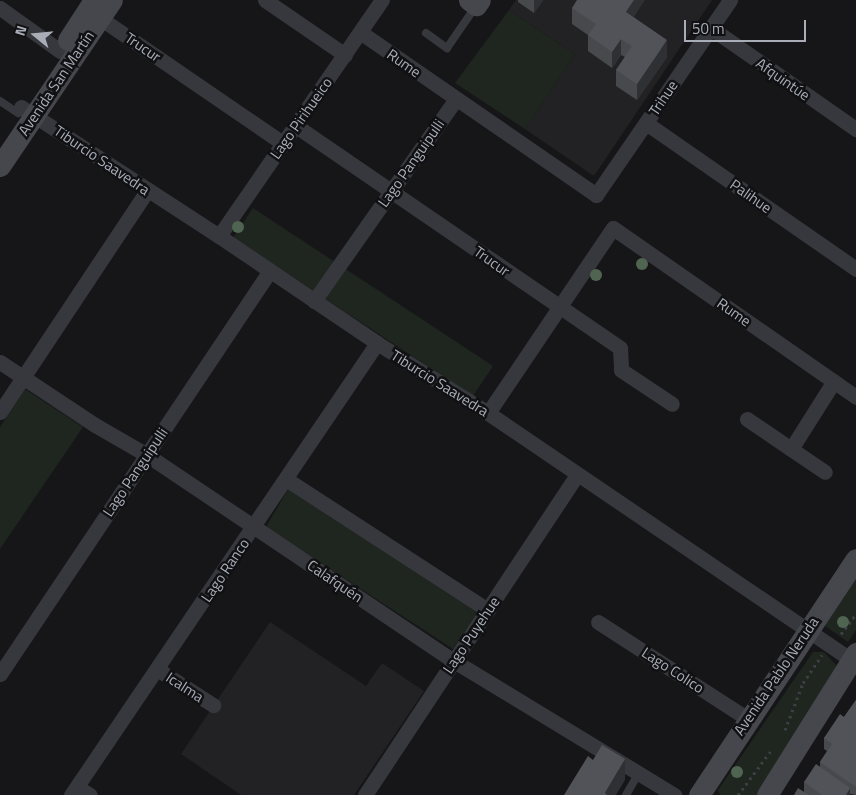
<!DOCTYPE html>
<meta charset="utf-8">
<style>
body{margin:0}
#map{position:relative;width:856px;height:795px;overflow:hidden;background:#161618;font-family:"Titillium Web",sans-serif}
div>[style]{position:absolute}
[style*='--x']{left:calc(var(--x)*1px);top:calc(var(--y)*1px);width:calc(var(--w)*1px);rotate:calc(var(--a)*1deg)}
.built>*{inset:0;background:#222225}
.green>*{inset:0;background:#1e261f}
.path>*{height:3px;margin-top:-1.5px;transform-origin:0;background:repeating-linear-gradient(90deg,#3d3f44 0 2.5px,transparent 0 6.5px)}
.lane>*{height:8px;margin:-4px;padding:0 4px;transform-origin:4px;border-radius:4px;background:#37383d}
.street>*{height:15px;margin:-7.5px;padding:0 7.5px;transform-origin:7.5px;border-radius:7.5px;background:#37383d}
.secondary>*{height:21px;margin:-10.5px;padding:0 10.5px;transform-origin:10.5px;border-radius:10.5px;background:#45474d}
.trees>*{width:12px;height:12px;margin:-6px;border-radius:50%;background:#506452}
.wall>*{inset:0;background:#47494d}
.shaded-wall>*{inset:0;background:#2f3033}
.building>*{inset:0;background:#525359}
span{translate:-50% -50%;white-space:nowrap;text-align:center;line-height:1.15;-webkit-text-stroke:5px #111113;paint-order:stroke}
.street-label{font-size:15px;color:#a8adb8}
.north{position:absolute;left:10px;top:10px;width:50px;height:50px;-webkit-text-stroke:4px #111113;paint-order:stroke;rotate:287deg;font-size:14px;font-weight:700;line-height:20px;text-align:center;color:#a8adb8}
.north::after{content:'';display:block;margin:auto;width:18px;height:22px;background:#a8adb8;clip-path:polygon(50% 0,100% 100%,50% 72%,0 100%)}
.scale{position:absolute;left:684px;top:20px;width:122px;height:22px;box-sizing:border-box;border:2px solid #a8adb8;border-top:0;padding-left:6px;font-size:15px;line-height:18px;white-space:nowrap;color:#a8adb8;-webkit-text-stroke:4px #111113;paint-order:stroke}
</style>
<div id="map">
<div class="built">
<div style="clip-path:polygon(516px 0,712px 0,594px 176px,525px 129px,575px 54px,509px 10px)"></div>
<div style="clip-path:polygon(270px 622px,366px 686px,382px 663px,424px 691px,354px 795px,241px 795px,181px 754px)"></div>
</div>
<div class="green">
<div style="clip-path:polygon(509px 10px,575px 54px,525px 129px,455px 83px)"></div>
<div style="clip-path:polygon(253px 208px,493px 366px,473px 396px,233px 238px)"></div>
<div style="clip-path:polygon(25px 389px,83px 427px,0 549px,0 427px)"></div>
<div style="clip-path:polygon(290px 486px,480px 610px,453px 649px,266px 527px)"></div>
<div style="clip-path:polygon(856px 572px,856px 630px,848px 642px,821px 623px)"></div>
<div style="clip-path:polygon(813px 652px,824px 652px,837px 666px,758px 795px,720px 795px,718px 790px)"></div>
</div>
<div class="path">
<div style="--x:841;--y:634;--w:25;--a:-53"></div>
<div style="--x:785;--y:730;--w:50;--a:-69"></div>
<div style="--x:803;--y:683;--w:34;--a:-56"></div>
<div style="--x:738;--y:795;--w:54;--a:-53.3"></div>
</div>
<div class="lane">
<div style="--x:426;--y:33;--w:26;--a:36"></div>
<div style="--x:447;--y:48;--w:51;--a:-55.4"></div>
<div style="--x:0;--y:101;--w:22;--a:34"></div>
<div style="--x:626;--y:795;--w:24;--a:-60"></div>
</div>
<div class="street">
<div style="--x:265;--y:0;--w:97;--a:34.5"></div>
<div style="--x:0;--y:8;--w:74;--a:35.6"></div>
<div style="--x:100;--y:18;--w:223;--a:34.4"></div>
<div style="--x:711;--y:28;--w:177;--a:34.9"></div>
<div style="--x:360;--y:32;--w:287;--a:34.6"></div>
<div style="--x:596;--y:195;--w:237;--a:-55.5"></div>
<div style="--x:21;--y:107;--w:236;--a:33.1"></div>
<div style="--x:219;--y:236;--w:191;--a:34.1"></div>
<div style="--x:377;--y:343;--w:131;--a:32.2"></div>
<div style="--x:488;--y:413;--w:445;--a:34.2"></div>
<div style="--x:646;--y:123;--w:256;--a:34.8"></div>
<div style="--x:296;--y:126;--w:393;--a:34.4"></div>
<div style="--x:620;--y:348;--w:22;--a:87"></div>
<div style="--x:621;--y:370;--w:61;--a:33.7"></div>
<div style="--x:219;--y:236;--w:287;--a:-55.4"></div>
<div style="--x:314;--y:301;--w:247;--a:-54.9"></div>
<div style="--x:0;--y:362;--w:114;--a:33.6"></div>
<div style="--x:95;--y:425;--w:60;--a:30"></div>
<div style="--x:147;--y:455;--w:370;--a:33.9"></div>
<div style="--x:454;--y:661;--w:258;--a:31.3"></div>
<div style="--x:0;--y:412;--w:265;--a:-56.4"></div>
<div style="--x:488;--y:413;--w:223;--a:-56"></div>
<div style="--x:613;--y:228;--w:296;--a:34.8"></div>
<div style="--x:747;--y:419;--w:94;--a:34.2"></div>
<div style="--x:791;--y:449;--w:80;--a:-57.7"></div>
<div style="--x:286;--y:479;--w:241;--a:33"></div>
<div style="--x:598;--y:622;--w:179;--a:32.9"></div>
<div style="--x:157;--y:669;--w:67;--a:32.7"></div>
<div style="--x:0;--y:674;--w:485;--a:-56.2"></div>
<div style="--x:77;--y:787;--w:15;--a:32"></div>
<div style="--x:71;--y:795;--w:546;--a:-55.9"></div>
<div style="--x:365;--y:795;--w:384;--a:-56.5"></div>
</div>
<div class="secondary">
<div style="--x:469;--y:0;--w:9;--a:36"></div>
<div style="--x:476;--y:5;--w:6;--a:-51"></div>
<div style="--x:68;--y:40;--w:48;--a:-57"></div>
<div style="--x:0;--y:166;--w:200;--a:-56"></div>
<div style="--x:699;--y:795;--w:283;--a:-56.4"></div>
<div style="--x:767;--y:795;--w:168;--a:-57.9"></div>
</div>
<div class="trees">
<div style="left:238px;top:227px"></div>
<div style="left:642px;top:264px"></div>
<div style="left:596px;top:275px"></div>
<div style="left:843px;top:622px"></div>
<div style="left:737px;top:772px"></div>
</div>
<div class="wall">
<div style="clip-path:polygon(518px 0,543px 0,534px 13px,518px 2px)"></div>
<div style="clip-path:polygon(572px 8px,634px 17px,667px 57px,637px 100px,616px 86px,616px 70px,625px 57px,621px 55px,612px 68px,588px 51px,588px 35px,572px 24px)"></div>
<div style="clip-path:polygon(856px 700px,856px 795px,850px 794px,850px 795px,794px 795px,804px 792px,804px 782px,820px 767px,820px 762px,827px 751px,824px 749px,824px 738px,844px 717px)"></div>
</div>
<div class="shaded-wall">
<div style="clip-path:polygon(534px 0,543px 0,534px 13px)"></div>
<div style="clip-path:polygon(634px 0,645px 0,626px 29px,626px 12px)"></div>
<div style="clip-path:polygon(621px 39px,621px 55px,612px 68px,612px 52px)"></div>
<div style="clip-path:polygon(667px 40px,667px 57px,637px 100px,637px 84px)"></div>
<div style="clip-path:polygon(625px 759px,625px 780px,616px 795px,605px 795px,605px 793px)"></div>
<div style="clip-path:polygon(850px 788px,850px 795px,846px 795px)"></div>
</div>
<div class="building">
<div style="clip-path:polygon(577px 0,634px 0,626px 12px,667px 40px,637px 84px,616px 70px,632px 46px,621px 39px,612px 52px,588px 35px,596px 24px,572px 8px)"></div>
<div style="clip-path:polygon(856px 700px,856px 787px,820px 762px,832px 744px,824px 738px,840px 714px,844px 717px)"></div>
<div style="clip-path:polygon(602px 745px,625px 759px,605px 793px,607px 795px,564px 795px,588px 756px,593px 760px)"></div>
<div style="clip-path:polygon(816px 764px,850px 788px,846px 795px,822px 795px,804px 782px)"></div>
<div style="clip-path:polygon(798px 788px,809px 795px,794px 795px)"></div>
</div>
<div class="street-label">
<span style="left:143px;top:47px;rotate:34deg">Trucur</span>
<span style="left:404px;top:63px;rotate:35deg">Rume</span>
<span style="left:783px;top:79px;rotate:35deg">Afquintúe</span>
<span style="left:56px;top:83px;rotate:-56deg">Avenida San Martín</span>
<span style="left:663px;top:98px;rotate:-56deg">Trihue</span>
<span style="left:301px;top:118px;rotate:-55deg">Lago Pirihueico</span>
<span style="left:102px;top:160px;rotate:34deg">Tiburcio Saavedra</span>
<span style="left:411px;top:163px;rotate:-55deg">Lago Panguipulli</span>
<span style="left:751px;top:196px;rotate:35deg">Palihue</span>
<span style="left:492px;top:261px;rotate:35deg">Trucur</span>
<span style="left:734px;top:312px;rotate:35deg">Rume</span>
<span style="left:440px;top:383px;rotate:32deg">Tiburcio Saavedra</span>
<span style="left:135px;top:472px;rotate:-56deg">Lago Panguipulli</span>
<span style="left:225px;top:570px;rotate:-56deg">Lago Ranco</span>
<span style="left:335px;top:581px;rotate:34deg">Calafquén</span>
<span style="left:471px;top:635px;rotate:-56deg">Lago Puyehue</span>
<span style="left:673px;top:670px;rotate:33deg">Lago Colico</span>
<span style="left:776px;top:676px;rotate:-56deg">Avenida Pablo Neruda</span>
<span style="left:185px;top:687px;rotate:33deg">Icalma</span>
</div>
<div class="north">N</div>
<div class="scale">50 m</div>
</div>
